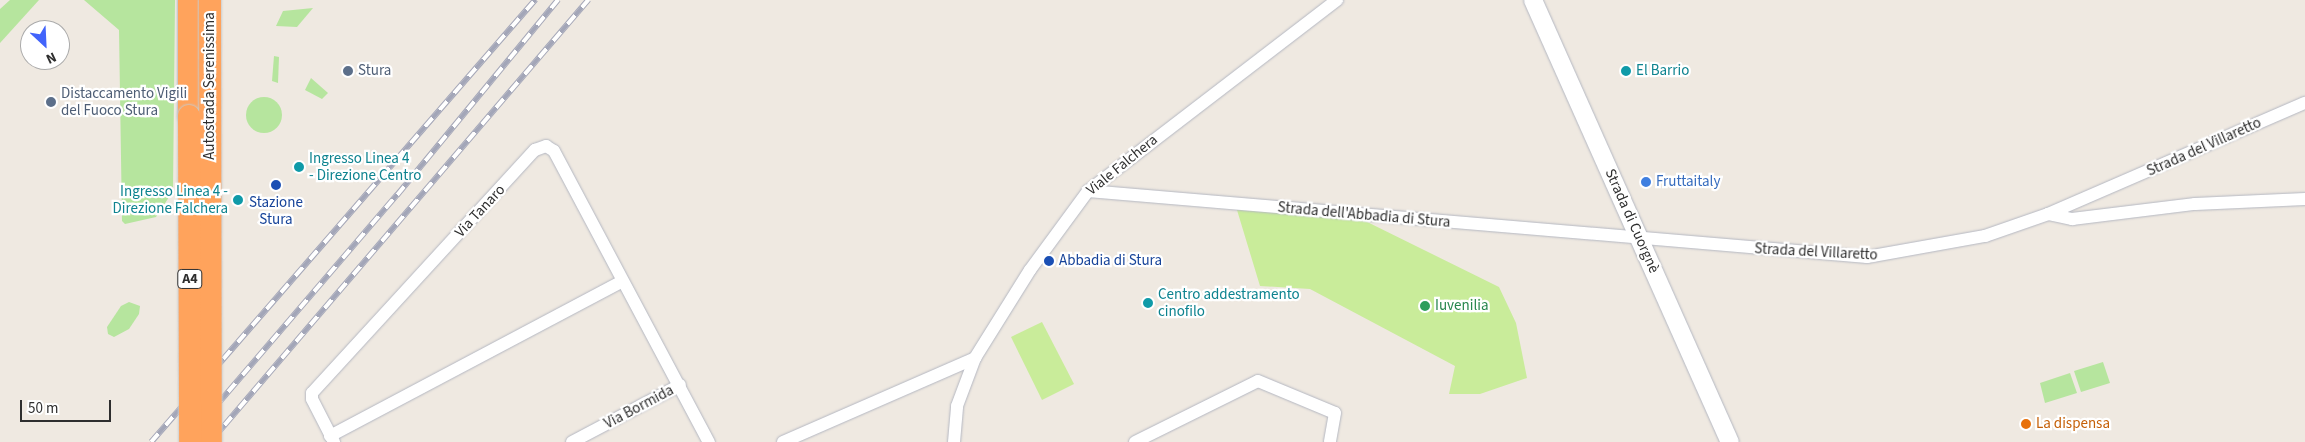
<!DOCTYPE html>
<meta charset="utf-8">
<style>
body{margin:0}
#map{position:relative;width:2305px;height:442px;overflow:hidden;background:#efe9e1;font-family:"Source Sans 3",sans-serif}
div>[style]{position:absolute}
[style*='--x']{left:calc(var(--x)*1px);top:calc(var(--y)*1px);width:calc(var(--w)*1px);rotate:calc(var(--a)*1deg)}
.green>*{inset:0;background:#b6e59e}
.round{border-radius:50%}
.pitch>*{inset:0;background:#c9ec9a}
.roads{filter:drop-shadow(0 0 1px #b4b7c1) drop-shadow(0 0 1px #b4b7c1)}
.minor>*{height:12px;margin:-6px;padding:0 6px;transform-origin:6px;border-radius:6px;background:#fff}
.secondary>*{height:18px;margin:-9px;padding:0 9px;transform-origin:9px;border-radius:9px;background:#fff}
.motorway>*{height:22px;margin:-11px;padding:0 11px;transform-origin:11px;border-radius:11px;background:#ffa35c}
.rail>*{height:5.5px;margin-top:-2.75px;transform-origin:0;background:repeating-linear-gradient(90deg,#fff 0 11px,#a3a6b8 0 22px);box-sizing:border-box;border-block:1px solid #a3a6b8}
.bridges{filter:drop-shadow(0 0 1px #c9c9c9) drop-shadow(0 0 1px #c9c9c9)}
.motorway-bridge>*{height:22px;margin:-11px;padding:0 11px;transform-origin:11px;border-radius:11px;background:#ffa35c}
.dots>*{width:14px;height:14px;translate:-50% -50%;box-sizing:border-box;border:2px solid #fff;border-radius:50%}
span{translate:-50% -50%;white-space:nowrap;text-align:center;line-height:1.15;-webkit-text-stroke:4.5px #fff;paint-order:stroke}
.shield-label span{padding:1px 4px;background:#fff;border:1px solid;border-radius:4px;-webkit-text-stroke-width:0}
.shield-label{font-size:14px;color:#2e2e2e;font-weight:700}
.service-label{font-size:15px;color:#4e5e75}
.left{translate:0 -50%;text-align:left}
.culture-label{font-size:15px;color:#0d838f}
.right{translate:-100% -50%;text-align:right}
.street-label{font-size:15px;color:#2e2e2e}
.shop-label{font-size:15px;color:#366cbe}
.transit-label{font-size:15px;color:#164399}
.leisure-label{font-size:15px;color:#27864d}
.food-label{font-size:15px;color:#c56008}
.north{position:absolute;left:20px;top:20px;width:50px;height:50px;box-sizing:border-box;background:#fff;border:1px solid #ababab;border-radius:50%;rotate:155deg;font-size:14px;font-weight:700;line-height:20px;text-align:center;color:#2e2e2e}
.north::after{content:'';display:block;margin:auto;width:18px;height:22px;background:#4264fb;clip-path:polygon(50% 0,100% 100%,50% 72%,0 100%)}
.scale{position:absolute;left:20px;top:400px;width:91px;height:22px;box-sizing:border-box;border:2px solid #2e2e2e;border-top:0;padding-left:6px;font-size:15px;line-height:18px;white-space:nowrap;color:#2e2e2e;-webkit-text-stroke:4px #fff;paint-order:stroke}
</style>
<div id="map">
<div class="green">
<div style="clip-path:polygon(10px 0,39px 0,0 43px,0 9px)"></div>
<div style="clip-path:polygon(84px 0,175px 0,173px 191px,156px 217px,125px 224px,122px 221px,119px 30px)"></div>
<div style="clip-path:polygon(313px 8px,297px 27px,276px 26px,283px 11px)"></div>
<div style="clip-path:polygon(274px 56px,279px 57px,278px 83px,272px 81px)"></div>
<div style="clip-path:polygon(311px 78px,328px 93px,322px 99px,305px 90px)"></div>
<div class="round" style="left:246px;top:97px;width:36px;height:36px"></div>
<div style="clip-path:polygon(129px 302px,140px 306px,139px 314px,129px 329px,114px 337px,108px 334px,107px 327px,121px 306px)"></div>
<div style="clip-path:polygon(2103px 362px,2110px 383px,2081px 392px,2074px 371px)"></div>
<div style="clip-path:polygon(2070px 373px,2077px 393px,2045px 403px,2040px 383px)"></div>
</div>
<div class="pitch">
<div style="clip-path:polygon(1237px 210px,1349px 213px,1499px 287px,1516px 323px,1527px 378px,1480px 394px,1449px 394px,1455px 366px,1310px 289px,1260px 286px)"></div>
<div style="clip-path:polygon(1042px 322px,1074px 384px,1042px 400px,1011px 337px)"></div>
</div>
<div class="roads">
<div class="minor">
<div style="--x:1088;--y:191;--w:782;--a:4.84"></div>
<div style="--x:1867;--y:257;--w:120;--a:-10.1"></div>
<div style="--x:1985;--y:236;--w:67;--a:-19.2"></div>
<div style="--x:2048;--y:214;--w:280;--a:-23.4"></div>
<div style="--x:2048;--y:214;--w:25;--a:12"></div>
<div style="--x:2072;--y:219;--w:124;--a:-7"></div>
<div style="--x:2195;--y:204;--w:110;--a:-2.6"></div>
<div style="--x:330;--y:436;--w:331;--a:-27.9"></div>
<div style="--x:334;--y:442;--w:48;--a:-117.1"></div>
<div style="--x:312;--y:399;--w:6;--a:-90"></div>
<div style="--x:312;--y:393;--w:330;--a:-47.5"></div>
<div style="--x:535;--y:150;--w:12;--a:-20"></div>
<div style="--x:546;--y:146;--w:9;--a:32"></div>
<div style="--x:554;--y:151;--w:330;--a:62"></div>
<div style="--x:572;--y:442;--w:122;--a:-27.8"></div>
<div style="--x:783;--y:442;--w:210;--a:-23.6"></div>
<div style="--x:954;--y:442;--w:36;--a:-85"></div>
<div style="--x:957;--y:406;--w:51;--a:-69.4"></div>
<div style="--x:975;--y:358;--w:104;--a:-58"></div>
<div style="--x:1030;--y:270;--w:98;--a:-53.7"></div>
<div style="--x:1088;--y:191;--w:314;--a:-37.5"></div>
<div style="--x:1135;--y:442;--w:137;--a:-26.4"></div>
<div style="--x:1258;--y:381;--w:83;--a:22.6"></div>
<div style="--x:1335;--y:413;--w:29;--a:100"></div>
</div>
<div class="secondary">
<div style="--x:1533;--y:0;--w:484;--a:66"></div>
</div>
<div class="motorway">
<div style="--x:189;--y:0;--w:116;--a:90"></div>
</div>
</div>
<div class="rail">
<div style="--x:151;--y:442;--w:586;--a:-49.02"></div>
<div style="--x:185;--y:442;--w:326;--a:-49.4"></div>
<div style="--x:397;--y:195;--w:253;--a:-50.5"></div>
<div style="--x:210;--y:442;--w:582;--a:-49.46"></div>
</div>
<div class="bridges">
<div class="motorway-bridge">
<div style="--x:210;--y:0;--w:442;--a:89.9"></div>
<div style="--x:189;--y:116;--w:326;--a:89.8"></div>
</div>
</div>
<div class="dots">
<div style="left:348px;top:71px;background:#5c6f8a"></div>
<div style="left:1626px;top:71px;background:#0f9aa8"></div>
<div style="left:51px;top:102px;background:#5c6f8a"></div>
<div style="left:299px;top:167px;background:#0f9aa8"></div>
<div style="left:1646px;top:182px;background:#3f7fe0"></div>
<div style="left:276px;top:185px;background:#1a4fb4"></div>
<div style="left:238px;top:200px;background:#0f9aa8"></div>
<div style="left:1049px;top:261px;background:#1a4fb4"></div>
<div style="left:1148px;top:303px;background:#0f9aa8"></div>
<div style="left:1425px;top:306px;background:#2e9e5b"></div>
<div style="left:2026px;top:424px;background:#e8710a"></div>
</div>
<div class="shield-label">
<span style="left:190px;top:279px">A4</span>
</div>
<div class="service-label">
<span class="left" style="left:358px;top:71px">Stura</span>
<span class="left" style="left:61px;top:102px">Distaccamento Vigili<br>del Fuoco Stura</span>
</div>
<div class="culture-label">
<span class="left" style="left:1636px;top:71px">El Barrio</span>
<span class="left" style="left:309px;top:167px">Ingresso Linea 4<br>- Direzione Centro</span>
<span class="right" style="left:228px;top:200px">Ingresso Linea 4 -<br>Direzione Falchera</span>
<span class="left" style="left:1158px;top:303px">Centro addestramento<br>cinofilo</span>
</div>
<div class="street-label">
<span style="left:210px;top:86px;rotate:-90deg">Autostrada Serenissima</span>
<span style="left:2204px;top:147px;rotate:-24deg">Strada del Villaretto</span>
<span style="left:1122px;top:165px;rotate:-39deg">Viale Falchera</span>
<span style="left:480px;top:211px;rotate:-47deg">Via Tanaro</span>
<span style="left:1364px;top:215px;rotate:5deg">Strada dell'Abbadia di Stura</span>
<span style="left:1632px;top:221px;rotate:66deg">Strada di Cuorgnè</span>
<span style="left:1816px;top:252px;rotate:3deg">Strada del Villaretto</span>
<span style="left:639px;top:407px;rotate:-28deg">Via Bormida</span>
</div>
<div class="shop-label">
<span class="left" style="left:1656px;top:182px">Fruttaitaly</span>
</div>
<div class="transit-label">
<span style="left:276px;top:211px">Stazione<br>Stura</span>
<span class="left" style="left:1059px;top:261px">Abbadia di Stura</span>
</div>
<div class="leisure-label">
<span class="left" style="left:1435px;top:306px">Iuvenilia</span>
</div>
<div class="food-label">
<span class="left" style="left:2036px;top:424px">La dispensa</span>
</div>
<div class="north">N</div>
<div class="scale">50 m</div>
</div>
